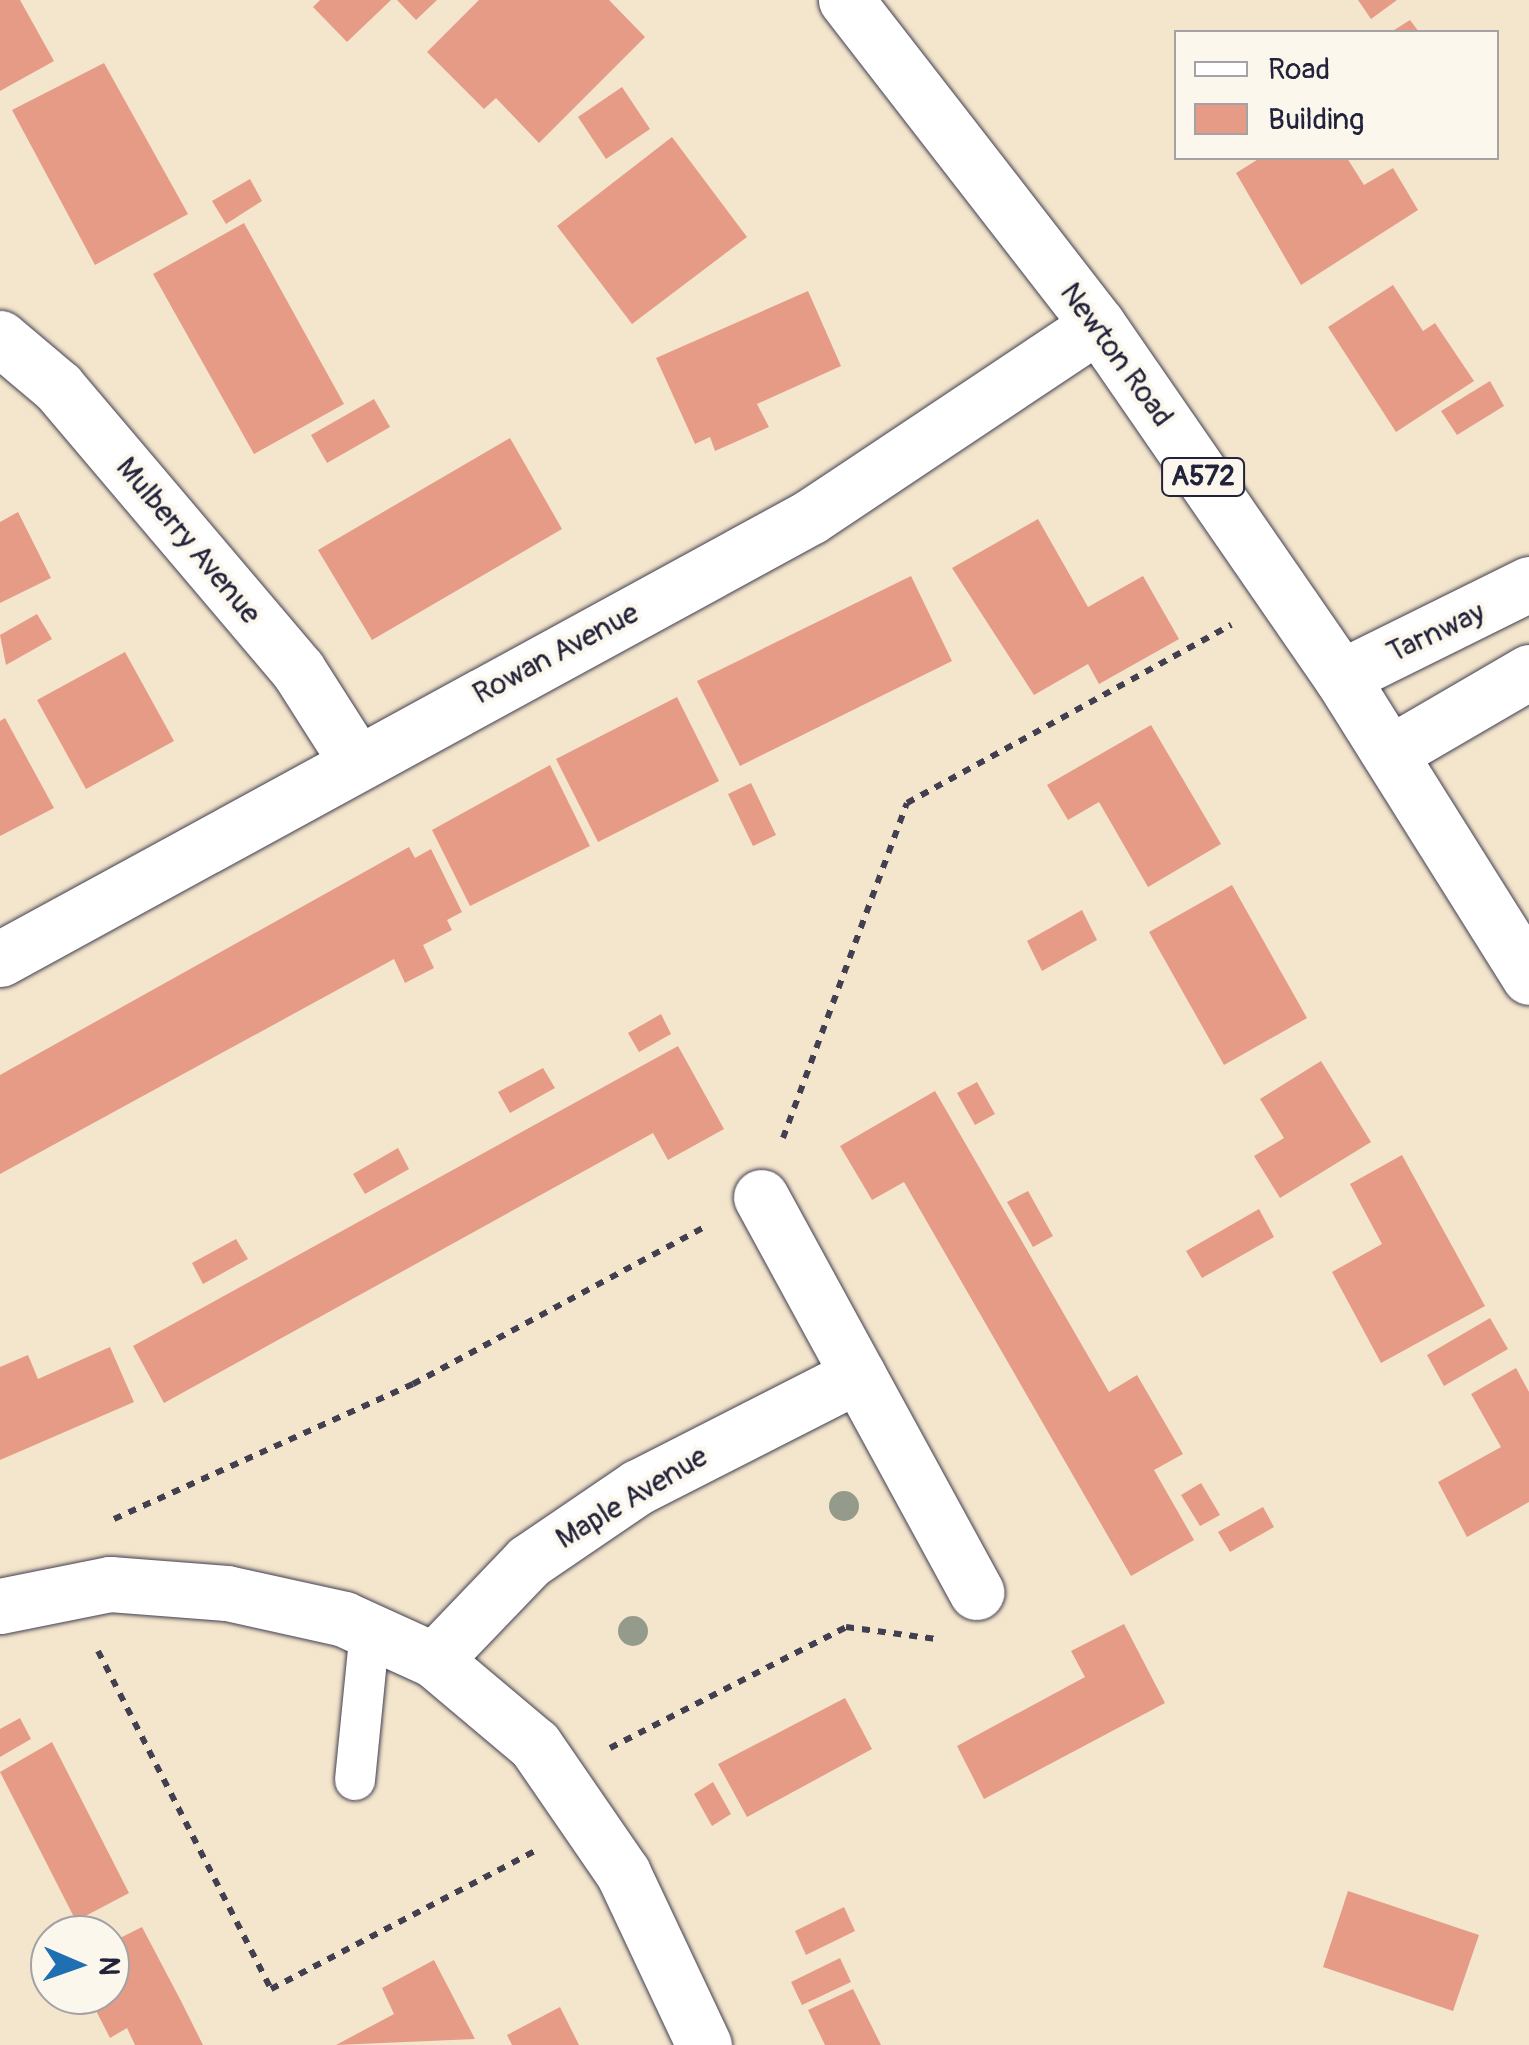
<!DOCTYPE html>
<style>
body{margin:0}
#map{position:relative;width:1529px;height:2045px;overflow:hidden;background:#f4e6cc;font-family:Pangolin,sans-serif}
div>[style]{position:absolute}
[style*='--x']{left:calc(var(--x)*1px);top:calc(var(--y)*1px);width:calc(var(--w)*1px);rotate:calc(var(--a)*1deg)}
.building>*{inset:0;background:#e69b86}
.path>*{height:6px;margin-top:-3px;transform-origin:0;background:repeating-linear-gradient(90deg,#423f51 0 8px,transparent 0 16px)}
.roads{filter:drop-shadow(0 0 2px #423f51) drop-shadow(0 0 2px #423f51)}
.lane>*{height:40px;margin:-20px;padding:0 20px;transform-origin:20px;border-radius:20px;background:#fff}
.street>*{height:55px;margin:-27.5px;padding:0 27.5px;transform-origin:27.5px;border-radius:27.5px;background:#fff}
.primary>*{height:55px;margin:-27.5px;padding:0 27.5px;transform-origin:27.5px;border-radius:27.5px;background:#fff}
.trees>*{width:30px;height:30px;margin:-15px;border-radius:50%;background:#949b8b}
span{translate:-50% -50%;white-space:nowrap;text-align:center;line-height:1.15;-webkit-text-stroke:8px #fbf7ec;paint-order:stroke}
.shield-label span{padding:2px 8px;background:#fbf7ec;border:2px solid;border-radius:8px;-webkit-text-stroke-width:0}
.shield-label{font-size:28px;color:#22223b;font-weight:700}
.street-label{font-size:30px;color:#22223b}
.legend{position:absolute;left:1174px;top:30px;width:325px;height:130px;box-sizing:border-box;background:#fbf7ec;border:2px solid #a4a2a5;margin:0;padding:12px 18px;list-style:none;font-size:30px;color:#22223b}
.legend li{display:flex;align-items:center;gap:20px;height:50px}
.legend b{width:50px;border:2px solid #a4a2a5}
.north{position:absolute;left:30px;top:1915px;width:100px;height:100px;box-sizing:border-box;background:#fbf7ec;border:2px solid #a4a2a5;border-radius:50%;rotate:92deg;font-size:28px;font-weight:700;line-height:40px;text-align:center;color:#22223b}
.north::after{content:'';display:block;margin:auto;width:35px;height:45px;background:#1f6fb2;clip-path:polygon(50% 0,100% 100%,50% 72%,0 100%)}
</style>
<div id="map">
<div class="building">
<div style="clip-path:polygon(0 0,20px 0,54px 61px,0 91px)"></div>
<div style="clip-path:polygon(320px 0,391px 0,347px 42px,313px 7px)"></div>
<div style="clip-path:polygon(397px 0,437px 0,416px 20px)"></div>
<div style="clip-path:polygon(479px 0,609px 0,645px 37px,539px 143px,496px 98px,484px 109px,427px 52px)"></div>
<div style="clip-path:polygon(1358px 0,1397px 0,1371px 19px)"></div>
<div style="clip-path:polygon(1410px 20px,1419px 32px,1391px 32px)"></div>
<div style="clip-path:polygon(104px 63px,188px 214px,95px 265px,12px 110px)"></div>
<div style="clip-path:polygon(622px 87px,650px 129px,606px 159px,578px 117px)"></div>
<div style="clip-path:polygon(672px 137px,747px 237px,632px 324px,557px 226px)"></div>
<div style="clip-path:polygon(1260px 158px,1347px 158px,1364px 185px,1393px 168px,1418px 210px,1301px 285px,1236px 173px)"></div>
<div style="clip-path:polygon(250px 179px,262px 201px,226px 224px,212px 201px)"></div>
<div style="clip-path:polygon(244px 223px,344px 404px,254px 454px,153px 274px)"></div>
<div style="clip-path:polygon(1393px 285px,1423px 331px,1435px 323px,1474px 381px,1396px 432px,1328px 327px)"></div>
<div style="clip-path:polygon(808px 291px,841px 366px,757px 404px,769px 427px,715px 451px,710px 437px,695px 444px,656px 358px)"></div>
<div style="clip-path:polygon(1490px 381px,1504px 406px,1457px 435px,1441px 411px)"></div>
<div style="clip-path:polygon(374px 399px,390px 427px,327px 463px,311px 435px)"></div>
<div style="clip-path:polygon(510px 438px,562px 529px,372px 640px,318px 550px)"></div>
<div style="clip-path:polygon(18px 512px,51px 578px,0 603px,0 522px)"></div>
<div style="clip-path:polygon(1038px 519px,1088px 607px,1143px 576px,1179px 639px,1099px 684px,1088px 664px,1034px 695px,952px 568px)"></div>
<div style="clip-path:polygon(911px 576px,952px 661px,740px 766px,697px 681px)"></div>
<div style="clip-path:polygon(37px 614px,52px 639px,6px 665px,0 635px)"></div>
<div style="clip-path:polygon(125px 652px,174px 741px,86px 789px,37px 700px)"></div>
<div style="clip-path:polygon(677px 697px,719px 781px,598px 842px,556px 759px)"></div>
<div style="clip-path:polygon(5px 718px,54px 808px,0 836px,0 721px)"></div>
<div style="clip-path:polygon(1151px 725px,1221px 844px,1148px 887px,1099px 802px,1068px 820px,1047px 785px)"></div>
<div style="clip-path:polygon(550px 765px,590px 846px,470px 906px,432px 830px)"></div>
<div style="clip-path:polygon(751px 783px,776px 835px,753px 846px,728px 794px)"></div>
<div style="clip-path:polygon(409px 847px,415px 858px,431px 849px,462px 912px,447px 920px,452px 930px,423px 945px,434px 968px,405px 983px,394px 959px,0 1174px,0 1075px)"></div>
<div style="clip-path:polygon(1232px 885px,1307px 1018px,1224px 1065px,1149px 932px)"></div>
<div style="clip-path:polygon(1082px 910px,1097px 940px,1042px 971px,1027px 941px)"></div>
<div style="clip-path:polygon(661px 1014px,671px 1034px,639px 1052px,628px 1033px)"></div>
<div style="clip-path:polygon(678px 1046px,724px 1129px,668px 1160px,653px 1133px,164px 1403px,133px 1346px)"></div>
<div style="clip-path:polygon(1321px 1061px,1371px 1142px,1280px 1198px,1254px 1156px,1284px 1138px,1260px 1099px)"></div>
<div style="clip-path:polygon(543px 1068px,555px 1088px,510px 1113px,498px 1092px)"></div>
<div style="clip-path:polygon(977px 1082px,995px 1114px,975px 1125px,957px 1093px)"></div>
<div style="clip-path:polygon(935px 1091px,1109px 1392px,1137px 1375px,1183px 1454px,1154px 1470px,1194px 1540px,1131px 1576px,904px 1182px,872px 1200px,840px 1146px)"></div>
<div style="clip-path:polygon(398px 1148px,409px 1169px,365px 1194px,353px 1174px)"></div>
<div style="clip-path:polygon(1402px 1155px,1485px 1306px,1381px 1363px,1332px 1272px,1382px 1244px,1350px 1184px)"></div>
<div style="clip-path:polygon(1028px 1191px,1053px 1236px,1033px 1247px,1007px 1202px)"></div>
<div style="clip-path:polygon(1259px 1209px,1274px 1237px,1202px 1278px,1186px 1251px)"></div>
<div style="clip-path:polygon(236px 1239px,248px 1259px,203px 1284px,192px 1263px)"></div>
<div style="clip-path:polygon(1490px 1318px,1508px 1349px,1444px 1386px,1427px 1355px)"></div>
<div style="clip-path:polygon(110px 1347px,134px 1402px,0 1460px,0 1367px,28px 1355px,38px 1379px)"></div>
<div style="clip-path:polygon(1516px 1368px,1529px 1392px,1529px 1502px,1467px 1537px,1438px 1482px,1501px 1447px,1471px 1394px)"></div>
<div style="clip-path:polygon(1201px 1483px,1220px 1515px,1200px 1526px,1181px 1495px)"></div>
<div style="clip-path:polygon(1263px 1507px,1274px 1527px,1230px 1552px,1218px 1532px)"></div>
<div style="clip-path:polygon(1124px 1624px,1165px 1703px,984px 1799px,957px 1746px,1085px 1677px,1071px 1651px)"></div>
<div style="clip-path:polygon(845px 1698px,872px 1749px,747px 1817px,718px 1764px)"></div>
<div style="clip-path:polygon(20px 1718px,31px 1739px,0 1757px,0 1729px)"></div>
<div style="clip-path:polygon(52px 1742px,129px 1893px,76px 1921px,0 1772px)"></div>
<div style="clip-path:polygon(713px 1782px,731px 1814px,712px 1826px,694px 1794px)"></div>
<div style="clip-path:polygon(1348px 1891px,1479px 1935px,1453px 2011px,1323px 1967px)"></div>
<div style="clip-path:polygon(844px 1907px,855px 1931px,806px 1955px,795px 1931px)"></div>
<div style="clip-path:polygon(142px 1927px,181px 2001px,203px 2045px,135px 2045px,127px 2028px,110px 2038px,88px 1995px,110px 1995px,110px 1943px)"></div>
<div style="clip-path:polygon(840px 1958px,851px 1982px,802px 2005px,791px 1982px)"></div>
<div style="clip-path:polygon(434px 1960px,475px 2039px,336px 2045px,394px 2014px,382px 1988px)"></div>
<div style="clip-path:polygon(853px 1989px,881px 2045px,825px 2045px,808px 2010px)"></div>
<div style="clip-path:polygon(560px 2007px,579px 2045px,512px 2045px,507px 2035px)"></div>
</div>
<div class="path">
<div style="--x:783;--y:1138;--w:357;--a:-69.7"></div>
<div style="--x:907;--y:803;--w:370;--a:-28.8"></div>
<div style="--x:114;--y:1519;--w:328;--a:-24.3"></div>
<div style="--x:413;--y:1384;--w:335;--a:-28.3"></div>
<div style="--x:98;--y:1651;--w:380;--a:62.9"></div>
<div style="--x:271;--y:1989;--w:298;--a:-27.6"></div>
<div style="--x:610;--y:1748;--w:265;--a:-27.1"></div>
<div style="--x:846;--y:1627;--w:91;--a:7.6"></div>
</div>
<div class="roads">
<div class="lane">
<div style="--x:355;--y:1780;--w:150;--a:-84.3"></div>
</div>
<div class="street">
<div style="--x:0;--y:338;--w:76;--a:40.2"></div>
<div style="--x:58;--y:387;--w:371;--a:49.7"></div>
<div style="--x:298;--y:670;--w:108;--a:57.5"></div>
<div style="--x:1341;--y:677;--w:210;--a:-26.3"></div>
<div style="--x:1390;--y:753;--w:161;--a:-30.2"></div>
<div style="--x:0;--y:959;--w:923;--a:-28.62"></div>
<div style="--x:810;--y:517;--w:346;--a:-33.7"></div>
<div style="--x:761;--y:1197;--w:450;--a:61.4"></div>
<div style="--x:0;--y:1606;--w:112;--a:-11.3"></div>
<div style="--x:110;--y:1584;--w:117;--a:4.4"></div>
<div style="--x:227;--y:1593;--w:120;--a:12.5"></div>
<div style="--x:344;--y:1619;--w:99;--a:24.5"></div>
<div style="--x:434;--y:1660;--w:132;--a:40.1"></div>
<div style="--x:535;--y:1745;--w:155;--a:55.5"></div>
<div style="--x:623;--y:1873;--w:190;--a:64.8"></div>
<div style="--x:434;--y:1660;--w:137;--a:-46.2"></div>
<div style="--x:529;--y:1561;--w:132;--a:-34.2"></div>
<div style="--x:638;--y:1487;--w:247;--a:-27"></div>
</div>
<div class="primary">
<div style="--x:846;--y:0;--w:411;--a:52.2"></div>
<div style="--x:1098;--y:325;--w:428;--a:55.4"></div>
<div style="--x:1341;--y:677;--w:354;--a:57.9"></div>
</div>
</div>
<div class="trees">
<div style="left:844px;top:1506px"></div>
<div style="left:633px;top:1631px"></div>
</div>
<div class="shield-label">
<span style="left:1203px;top:477px">A572</span>
</div>
<div class="street-label">
<span style="left:1116px;top:355px;rotate:54deg">Newton Road</span>
<span style="left:188px;top:541px;rotate:50deg">Mulberry Avenue</span>
<span style="left:1436px;top:633px;rotate:-25deg">Tarnway</span>
<span style="left:556px;top:654px;rotate:-28deg">Rowan Avenue</span>
<span style="left:632px;top:1498px;rotate:-31deg">Maple Avenue</span>
</div>
<ul class="legend">
<li><b style="height:12px;background:#fff"></b>Road</li>
<li><b style="height:28px;background:#e69b86"></b>Building</li>
</ul>
<div class="north">N</div>
</div>
